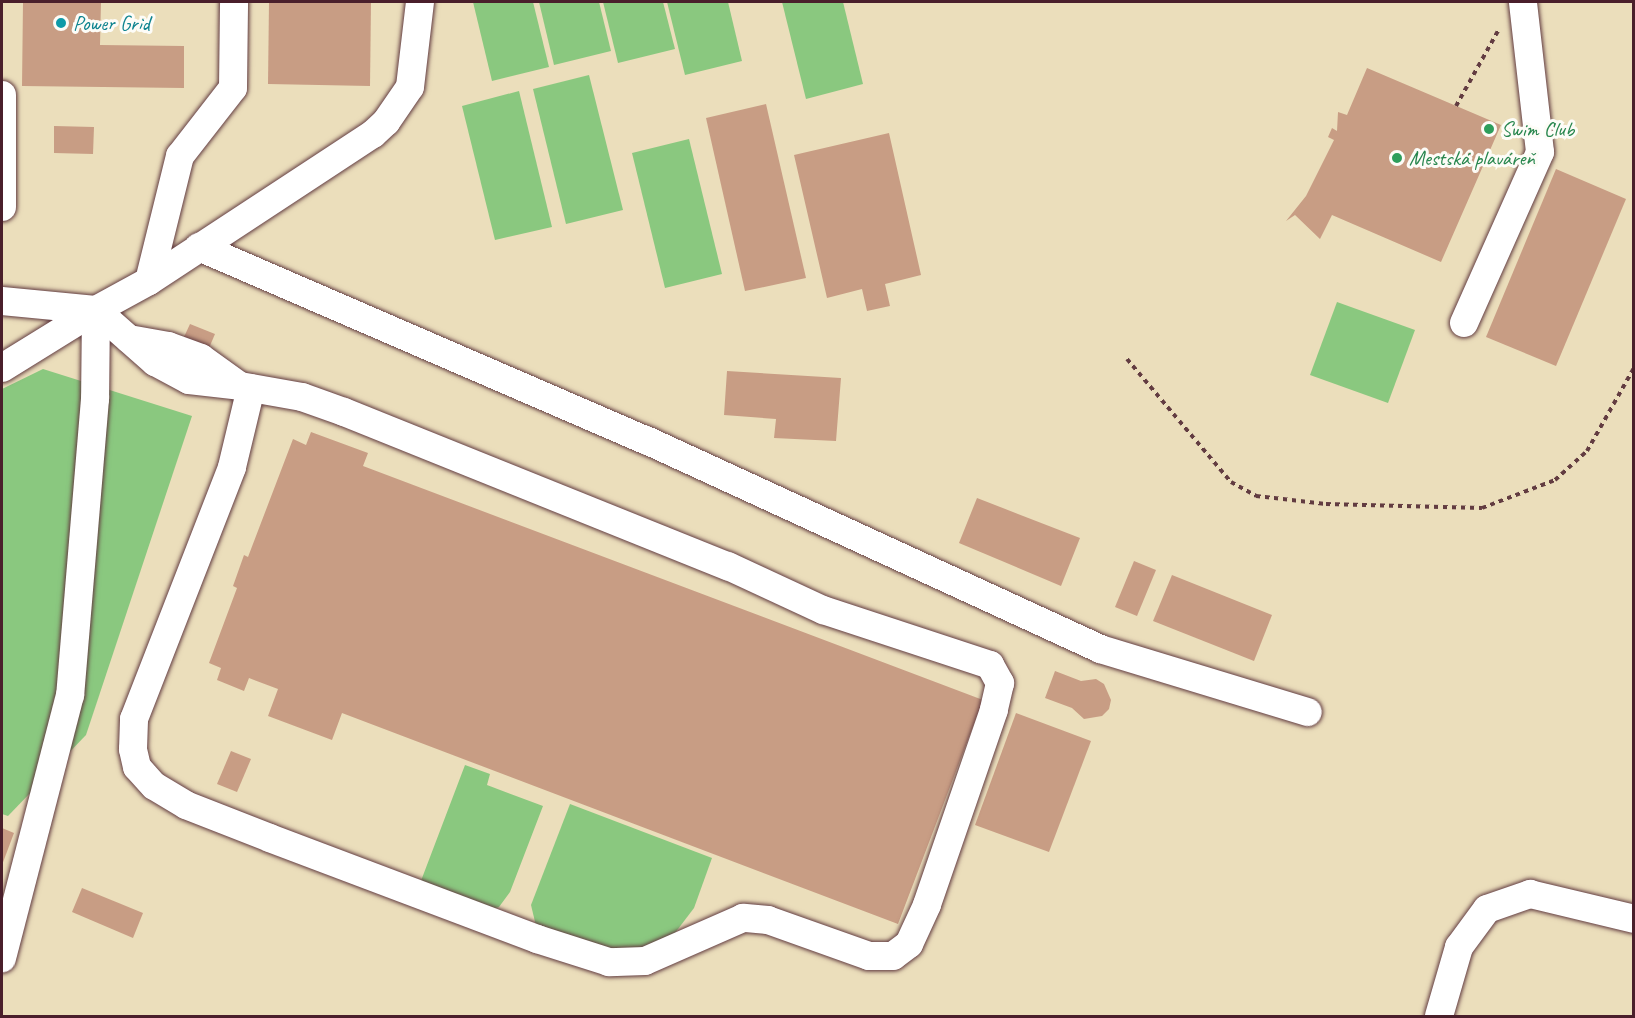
<!DOCTYPE html>
<meta charset="utf-8">
<style>
body{margin:0}
#map{position:relative;width:1635px;height:1018px;overflow:hidden;background:#ebdebb;font-family:Caveat,sans-serif}
div>[style]{position:absolute}
[style*='--x']{left:calc(var(--x)*1px);top:calc(var(--y)*1px);width:calc(var(--w)*1px);rotate:calc(var(--a)*1deg)}
.green>*{inset:0;background:#8ac87f}
.building>*{inset:0;background:#c89d84}
.path>*{height:4px;margin-top:-2px;transform-origin:0;background:repeating-linear-gradient(90deg,#623c41 0 4.5px,transparent 0 9px)}
.roads{filter:drop-shadow(0 0 2px #623c41) drop-shadow(0 0 2px #623c41)}
.minor>*{height:28px;margin:-14px;padding:0 14px;transform-origin:14px;border-radius:14px;background:#fff}
.dots>*{width:16px;height:16px;translate:-50% -50%;box-sizing:border-box;border:3px solid #fdfcf7;border-radius:50%}
span{translate:-50% -50%;white-space:nowrap;text-align:center;line-height:1.15;-webkit-text-stroke:6px #fdfcf7;paint-order:stroke}
.culture-label{font-size:21px;color:#0d838f}
.left{translate:0 -50%;text-align:left}
.leisure-label{font-size:21px;color:#27864d}
.frame{position:absolute;inset:0;border:3px solid #4a1f2b;pointer-events:none}
</style>
<div id="map">
<div class="green">
<div style="clip-path:polygon(473px 2px,533px 2px,549px 67px,492px 81px)"></div>
<div style="clip-path:polygon(539px 2px,599px 2px,611px 51px,554px 65px)"></div>
<div style="clip-path:polygon(603px 2px,663px 2px,675px 49px,618px 63px)"></div>
<div style="clip-path:polygon(667px 2px,728px 2px,742px 61px,685px 75px)"></div>
<div style="clip-path:polygon(782px 2px,843px 2px,863px 84px,806px 99px)"></div>
<div style="clip-path:polygon(589px 75px,623px 210px,566px 224px,533px 89px)"></div>
<div style="clip-path:polygon(519px 91px,552px 227px,495px 240px,462px 106px)"></div>
<div style="clip-path:polygon(689px 139px,722px 274px,665px 288px,632px 153px)"></div>
<div style="clip-path:polygon(1337px 302px,1415px 330px,1388px 403px,1310px 375px)"></div>
<div style="clip-path:polygon(43px 369px,192px 416px,86px 735px,8px 816px,2px 814px,2px 389px)"></div>
<div style="clip-path:polygon(465px 765px,490px 774px,487px 785px,543px 806px,510px 892px,499px 907px,490px 910px,419px 886px)"></div>
<div style="clip-path:polygon(570px 804px,712px 858px,694px 908px,675px 933px,643px 948px,615px 951px,536px 926px,531px 905px)"></div>
</div>
<div class="building">
<div style="clip-path:polygon(23px 2px,101px 2px,100px 45px,184px 46px,184px 88px,22px 86px)"></div>
<div style="clip-path:polygon(269px 2px,371px 2px,370px 86px,268px 84px)"></div>
<div style="clip-path:polygon(1367px 68px,1501px 125px,1441px 262px,1332px 215px,1320px 239px,1295px 215px,1286px 221px,1306px 196px,1334px 140px,1328px 137px,1332px 128px,1337px 131px,1338px 112px,1347px 115px)"></div>
<div style="clip-path:polygon(766px 104px,806px 278px,745px 291px,706px 118px)"></div>
<div style="clip-path:polygon(54px 126px,94px 127px,93px 154px,54px 153px)"></div>
<div style="clip-path:polygon(889px 133px,921px 275px,885px 284px,890px 306px,867px 311px,862px 289px,827px 298px,794px 155px)"></div>
<div style="clip-path:polygon(1556px 169px,1626px 199px,1556px 366px,1486px 337px)"></div>
<div style="clip-path:polygon(190px 324px,215px 334px,209px 348px,184px 337px)"></div>
<div style="clip-path:polygon(727px 371px,841px 378px,836px 441px,774px 438px,776px 419px,724px 415px)"></div>
<div style="clip-path:polygon(311px 432px,368px 453px,363px 466px,983px 700px,898px 924px,342px 713px,332px 740px,268px 716px,278px 689px,249px 678px,244px 691px,217px 680px,221px 668px,209px 663px,237px 588px,233px 586px,244px 555px,248px 557px,293px 439px,306px 445px)"></div>
<div style="clip-path:polygon(977px 498px,1080px 538px,1061px 586px,959px 543px)"></div>
<div style="clip-path:polygon(1134px 561px,1156px 570px,1137px 616px,1115px 607px)"></div>
<div style="clip-path:polygon(1172px 575px,1272px 615px,1254px 661px,1153px 621px)"></div>
<div style="clip-path:polygon(1055px 671px,1081px 681px,1096px 679px,1104px 684px,1111px 700px,1109px 709px,1102px 716px,1084px 719px,1072px 708px,1045px 698px)"></div>
<div style="clip-path:polygon(1016px 713px,1091px 741px,1049px 852px,975px 825px)"></div>
<div style="clip-path:polygon(231px 751px,251px 759px,237px 792px,217px 784px)"></div>
<div style="clip-path:polygon(2px 828px,14px 833px,2px 865px)"></div>
<div style="clip-path:polygon(82px 888px,143px 913px,133px 938px,72px 912px)"></div>
</div>
<div class="path">
<div style="--x:1456;--y:106;--w:86;--a:-60.8"></div>
<div style="--x:1127;--y:359;--w:161;--a:49.8"></div>
<div style="--x:1231;--y:482;--w:29;--a:29"></div>
<div style="--x:1256;--y:496;--w:70;--a:6.5"></div>
<div style="--x:1326;--y:504;--w:156;--a:1.5"></div>
<div style="--x:1482;--y:508;--w:78;--a:-21"></div>
<div style="--x:1555;--y:480;--w:43;--a:-42.2"></div>
<div style="--x:1587;--y:451;--w:95;--a:-60.5"></div>
</div>
<div class="roads">
<div class="minor">
<div style="--x:2;--y:95;--w:112;--a:90"></div>
<div style="--x:199;--y:247;--w:487;--a:23.4"></div>
<div style="--x:646;--y:440;--w:500;--a:24.7"></div>
<div style="--x:1100;--y:649;--w:217;--a:16.9"></div>
<div style="--x:149;--y:281;--w:129;--a:-76.1"></div>
<div style="--x:180;--y:156;--w:86;--a:-52.1"></div>
<div style="--x:233;--y:88;--w:86;--a:-89.3"></div>
<div style="--x:2;--y:301;--w:94;--a:5.5"></div>
<div style="--x:96;--y:310;--w:60;--a:-28.7"></div>
<div style="--x:149;--y:281;--w:268;--a:-33.3"></div>
<div style="--x:373;--y:134;--w:18;--a:-43"></div>
<div style="--x:386;--y:122;--w:42;--a:-55.6"></div>
<div style="--x:410;--y:87;--w:86;--a:-83.3"></div>
<div style="--x:96;--y:310;--w:79;--a:41.4"></div>
<div style="--x:155;--y:362;--w:38;--a:28"></div>
<div style="--x:189;--y:380;--w:51;--a:6.7"></div>
<div style="--x:240;--y:386;--w:63;--a:10.1"></div>
<div style="--x:302;--y:397;--w:45;--a:19.7"></div>
<div style="--x:344;--y:412;--w:414;--a:21.9"></div>
<div style="--x:728;--y:566;--w:105;--a:24.9"></div>
<div style="--x:823;--y:610;--w:176;--a:18.2"></div>
<div style="--x:990;--y:665;--w:21;--a:61"></div>
<div style="--x:1000;--y:683;--w:28;--a:103"></div>
<div style="--x:994;--y:710;--w:206;--a:109"></div>
<div style="--x:927;--y:905;--w:43;--a:114.8"></div>
<div style="--x:909;--y:944;--w:20;--a:143"></div>
<div style="--x:893;--y:956;--w:24;--a:180"></div>
<div style="--x:869;--y:956;--w:107;--a:-160.4"></div>
<div style="--x:768;--y:920;--w:25;--a:-175"></div>
<div style="--x:743;--y:918;--w:107;--a:156.3"></div>
<div style="--x:645;--y:961;--w:36;--a:178"></div>
<div style="--x:609;--y:962;--w:76;--a:-162.3"></div>
<div style="--x:537;--y:939;--w:285;--a:-159.3"></div>
<div style="--x:270;--y:838;--w:90;--a:-158.6"></div>
<div style="--x:186;--y:805;--w:37;--a:-149"></div>
<div style="--x:154;--y:786;--w:25;--a:-132"></div>
<div style="--x:137;--y:767;--w:18;--a:-103"></div>
<div style="--x:133;--y:749;--w:30;--a:-88"></div>
<div style="--x:134;--y:719;--w:270;--a:-68.7"></div>
<div style="--x:232;--y:467;--w:81;--a:-76.5"></div>
<div style="--x:1464;--y:323;--w:187;--a:-66"></div>
<div style="--x:1540;--y:152;--w:151;--a:-96.5"></div>
<div style="--x:129;--y:339;--w:40;--a:10"></div>
<div style="--x:168;--y:346;--w:35;--a:20"></div>
<div style="--x:201;--y:358;--w:48;--a:35.7"></div>
<div style="--x:2;--y:368;--w:110;--a:-31.7"></div>
<div style="--x:96;--y:310;--w:89;--a:90.6"></div>
<div style="--x:95;--y:399;--w:297;--a:94.8"></div>
<div style="--x:70;--y:695;--w:272;--a:104.5"></div>
<div style="--x:1439;--y:1016;--w:72;--a:-73.8"></div>
<div style="--x:1459;--y:947;--w:47;--a:-53.6"></div>
<div style="--x:1487;--y:909;--w:46;--a:-19.2"></div>
<div style="--x:1530;--y:894;--w:107;--a:13.5"></div>
</div>
</div>
<div class="dots">
<div style="left:61px;top:23px;background:#0f9aa8"></div>
<div style="left:1489px;top:129px;background:#2e9e5b"></div>
<div style="left:1397px;top:158px;background:#2e9e5b"></div>
</div>
<div class="culture-label">
<span class="left" style="left:73px;top:23px">Power Grid</span>
</div>
<div class="leisure-label">
<span class="left" style="left:1501px;top:129px">Swim Club</span>
<span class="left" style="left:1409px;top:158px">Mestská plaváreň</span>
</div>
<div class="frame"></div>
</div>
